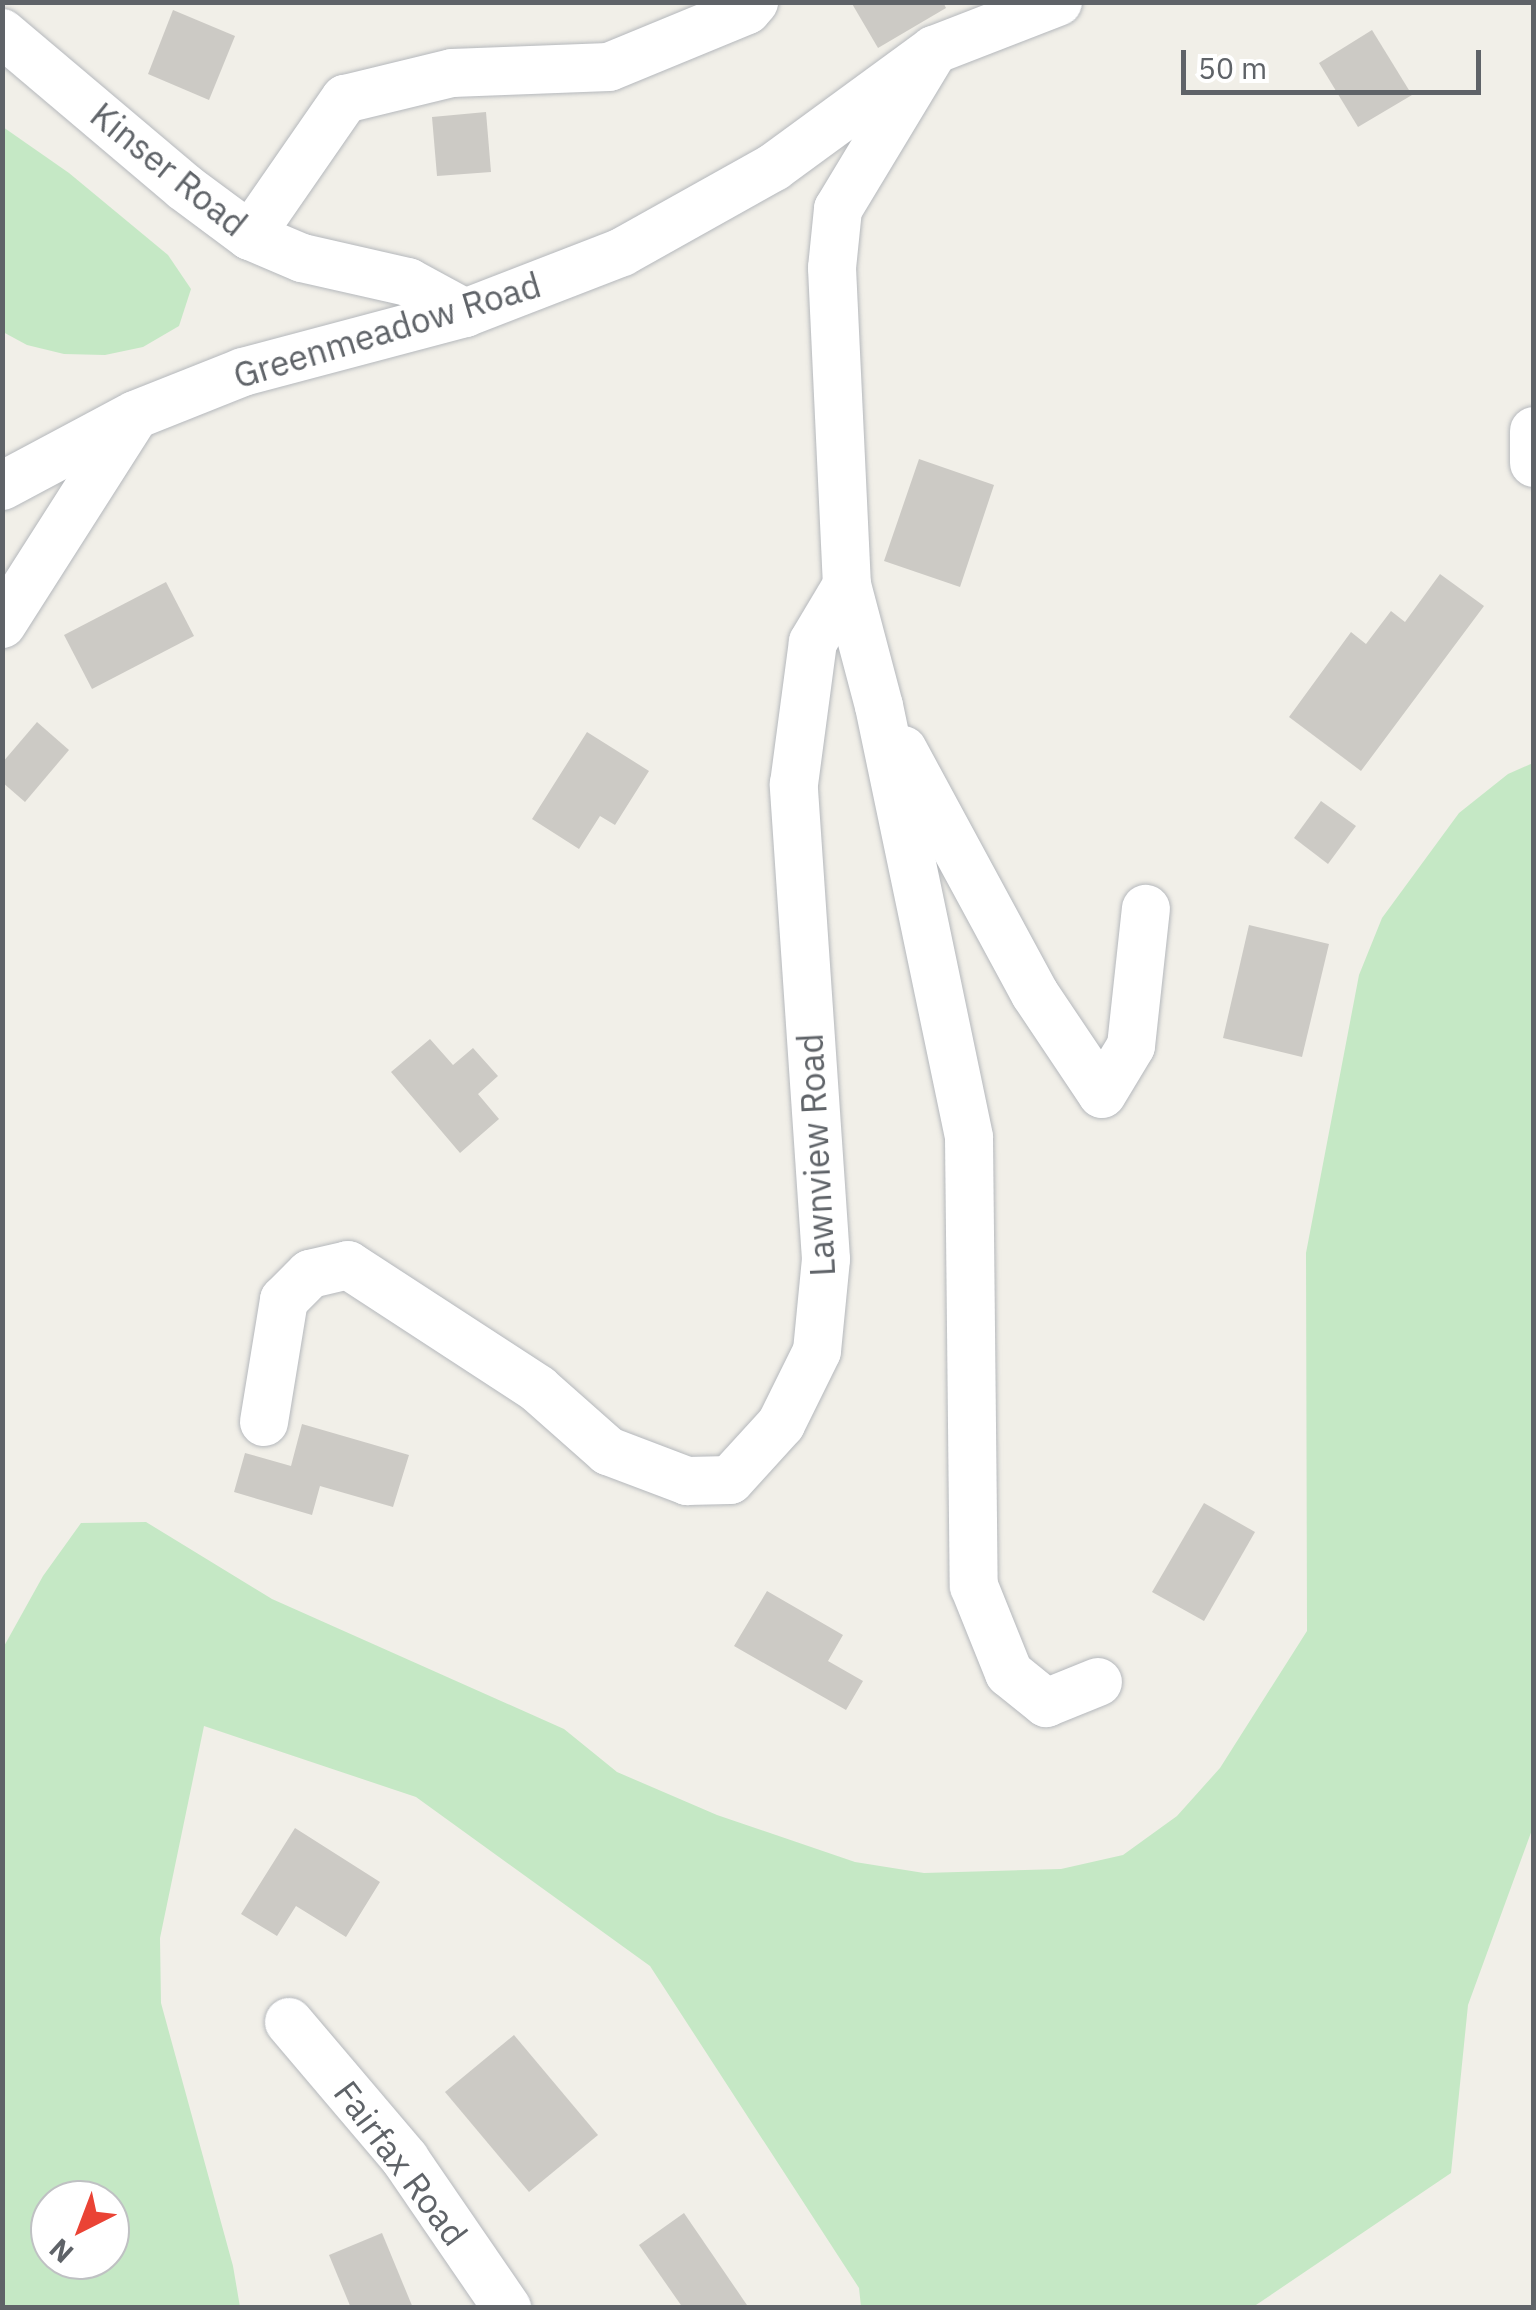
<!DOCTYPE html>
<style>
body{margin:0}
#map{position:relative;width:1536px;height:2310px;overflow:hidden;background:#f1efe8;font-family:"IBM Plex Sans",sans-serif}
div>[style]{position:absolute}
[style*='--x']{left:calc(var(--x)*1px);top:calc(var(--y)*1px);width:calc(var(--w)*1px);rotate:calc(var(--a)*1deg)}
.green>*{inset:0;background:#c5e8c5}
.building>*{inset:0;background:#cccac5}
.roads{filter:drop-shadow(0 0 2px #b5b8bc) drop-shadow(0 0 2px #b5b8bc)}
.minor>*{height:48px;margin:-24px;padding:0 24px;transform-origin:24px;border-radius:24px;background:#fff}
span{translate:-50% -50%;white-space:nowrap;text-align:center;line-height:1.15;-webkit-text-stroke:10px #fff;paint-order:stroke}
.street-label{font-size:35px;color:#5f6368}
.frame{position:absolute;inset:0;border:5px solid #5f6368;pointer-events:none}
.north{position:absolute;left:30px;top:2180px;width:100px;height:100px;box-sizing:border-box;background:#fff;border:2px solid #bfc1c3;border-radius:50%;rotate:222deg;font-size:28px;font-weight:700;line-height:40px;text-align:center;color:#5f6368}
.north::after{content:'';display:block;margin:auto;width:35px;height:45px;background:#ea4335;clip-path:polygon(50% 0,100% 100%,50% 72%,0 100%)}
.scale{position:absolute;left:1181px;top:50px;width:300px;height:45px;box-sizing:border-box;border:5px solid #5f6368;border-top:0;padding-left:12px;font-size:30px;line-height:35px;white-space:nowrap;color:#5f6368;-webkit-text-stroke:8px #fff;paint-order:stroke}
</style>
<div id="map">
<div class="green">
<div style="clip-path:polygon(3px 127px,69px 173px,168px 255px,191px 289px,179px 326px,143px 347px,105px 355px,64px 354px,27px 345px,3px 332px)"></div>
<div style="clip-path:polygon(evenodd,1533px 763px,1533px 1827px,1468px 2005px,1451px 2173px,1253px 2307px,861px 2307px,859px 2288px,650px 1966px,416px 1797px,204px 1726px,160px 1938px,161px 2003px,233px 2266px,240px 2307px,3px 2307px,3px 1648px,43px 1576px,81px 1523px,146px 1522px,272px 1599px,564px 1729px,617px 1772px,717px 1815px,855px 1862px,924px 1873px,1061px 1869px,1123px 1855px,1177px 1816px,1220px 1768px,1307px 1631px,1306px 1253px,1359px 975px,1382px 918px,1459px 813px,1508px 774px,1533px 763px,50px 2200px,110px 2200px,110px 2260px,50px 2260px,50px 2200px)"></div>
</div>
<div class="building">
<div style="clip-path:polygon(851px 2px,943px 2px,946px 8px,878px 48px)"></div>
<div style="clip-path:polygon(173px 10px,235px 36px,209px 100px,148px 74px)"></div>
<div style="clip-path:polygon(1372px 30px,1412px 95px,1358px 127px,1319px 63px)"></div>
<div style="clip-path:polygon(486px 112px,491px 172px,437px 176px,432px 117px)"></div>
<div style="clip-path:polygon(919px 459px,994px 485px,960px 587px,884px 561px)"></div>
<div style="clip-path:polygon(1440px 574px,1484px 606px,1361px 771px,1289px 717px,1351px 632px,1366px 644px,1391px 611px,1405px 622px)"></div>
<div style="clip-path:polygon(166px 582px,194px 636px,92px 689px,64px 635px)"></div>
<div style="clip-path:polygon(37px 722px,69px 750px,25px 802px,2px 782px,2px 763px)"></div>
<div style="clip-path:polygon(587px 732px,649px 771px,615px 825px,600px 816px,579px 849px,532px 819px)"></div>
<div style="clip-path:polygon(1321px 801px,1356px 826px,1328px 864px,1294px 838px)"></div>
<div style="clip-path:polygon(1249px 925px,1329px 944px,1302px 1057px,1223px 1038px)"></div>
<div style="clip-path:polygon(430px 1039px,453px 1065px,473px 1048px,498px 1076px,478px 1094px,499px 1119px,460px 1153px,391px 1072px)"></div>
<div style="clip-path:polygon(302px 1424px,409px 1455px,393px 1507px,320px 1486px,312px 1515px,234px 1492px,245px 1453px,291px 1466px)"></div>
<div style="clip-path:polygon(1204px 1503px,1255px 1532px,1204px 1621px,1152px 1592px)"></div>
<div style="clip-path:polygon(767px 1591px,843px 1635px,828px 1661px,863px 1681px,846px 1710px,734px 1646px)"></div>
<div style="clip-path:polygon(295px 1828px,380px 1882px,346px 1937px,296px 1906px,277px 1936px,241px 1914px)"></div>
<div style="clip-path:polygon(514px 2035px,598px 2135px,529px 2192px,445px 2092px)"></div>
<div style="clip-path:polygon(684px 2213px,749px 2308px,683px 2308px,639px 2245px)"></div>
<div style="clip-path:polygon(382px 2233px,413px 2308px,351px 2308px,329px 2255px)"></div>
</div>
<div class="roads">
<div class="minor">
<div style="--x:2;--y:33;--w:238;--a:40.2"></div>
<div style="--x:184;--y:187;--w:82;--a:36.6"></div>
<div style="--x:250;--y:236;--w:56;--a:22.9"></div>
<div style="--x:302;--y:258;--w:109;--a:12.8"></div>
<div style="--x:408;--y:282;--w:65;--a:28.5"></div>
<div style="--x:934;--y:50;--w:186;--a:121.1"></div>
<div style="--x:838;--y:209;--w:59;--a:95.8"></div>
<div style="--x:832;--y:268;--w:317;--a:87.3"></div>
<div style="--x:847;--y:585;--w:125;--a:75.2"></div>
<div style="--x:879;--y:706;--w:441;--a:78.2"></div>
<div style="--x:969;--y:1138;--w:448;--a:89.4"></div>
<div style="--x:974;--y:1586;--w:94;--a:68.1"></div>
<div style="--x:1009;--y:1673;--w:48;--a:39"></div>
<div style="--x:1046;--y:1703;--w:56;--a:-22"></div>
<div style="--x:250;--y:236;--w:167;--a:-55.3"></div>
<div style="--x:345;--y:99;--w:110;--a:-13.7"></div>
<div style="--x:452;--y:73;--w:157;--a:-2.2"></div>
<div style="--x:609;--y:67;--w:149;--a:-22.4"></div>
<div style="--x:747;--y:10;--w:11;--a:-49"></div>
<div style="--x:1534;--y:431;--w:32;--a:90"></div>
<div style="--x:2;--y:486;--w:146;--a:-28.1"></div>
<div style="--x:2;--y:624;--w:248;--a:-57.5"></div>
<div style="--x:135;--y:415;--w:116;--a:-21.7"></div>
<div style="--x:243;--y:372;--w:230;--a:-14.9"></div>
<div style="--x:465;--y:313;--w:168;--a:-21.2"></div>
<div style="--x:622;--y:252;--w:174;--a:-29.2"></div>
<div style="--x:774;--y:167;--w:198;--a:-36.2"></div>
<div style="--x:934;--y:50;--w:133;--a:-21.2"></div>
<div style="--x:903;--y:750;--w:277;--a:61.6"></div>
<div style="--x:1035;--y:994;--w:120;--a:56.2"></div>
<div style="--x:1102;--y:1094;--w:56;--a:-58.9"></div>
<div style="--x:1131;--y:1046;--w:138;--a:-83.8"></div>
<div style="--x:264;--y:1422;--w:124;--a:-80.7"></div>
<div style="--x:284;--y:1300;--w:37;--a:-45"></div>
<div style="--x:310;--y:1274;--w:39;--a:-13"></div>
<div style="--x:348;--y:1265;--w:227;--a:33.1"></div>
<div style="--x:538;--y:1389;--w:94;--a:41.5"></div>
<div style="--x:608;--y:1451;--w:85;--a:20.8"></div>
<div style="--x:687;--y:1481;--w:43;--a:-1.3"></div>
<div style="--x:730;--y:1480;--w:76;--a:-47.7"></div>
<div style="--x:781;--y:1424;--w:81;--a:-63.7"></div>
<div style="--x:817;--y:1351;--w:92;--a:-84.4"></div>
<div style="--x:826;--y:1259;--w:476;--a:-93.9"></div>
<div style="--x:794;--y:784;--w:143;--a:-82.4"></div>
<div style="--x:813;--y:642;--w:66;--a:-59.2"></div>
<div style="--x:289;--y:2022;--w:180;--a:49.7"></div>
<div style="--x:405;--y:2159;--w:181;--a:55.6"></div>
</div>
</div>
<div class="street-label">
<span style="left:169px;top:169px;rotate:39deg">Kinser Road</span>
<span style="left:387px;top:330px;rotate:-17deg">Greenmeadow Road</span>
<span style="left:816px;top:1155px;rotate:-93deg">Lawnview Road</span>
<span style="left:401px;top:2163px;rotate:53deg">Fairfax Road</span>
</div>
<div class="frame"></div>
<div class="north">N</div>
<div class="scale">50 m</div>
</div>
